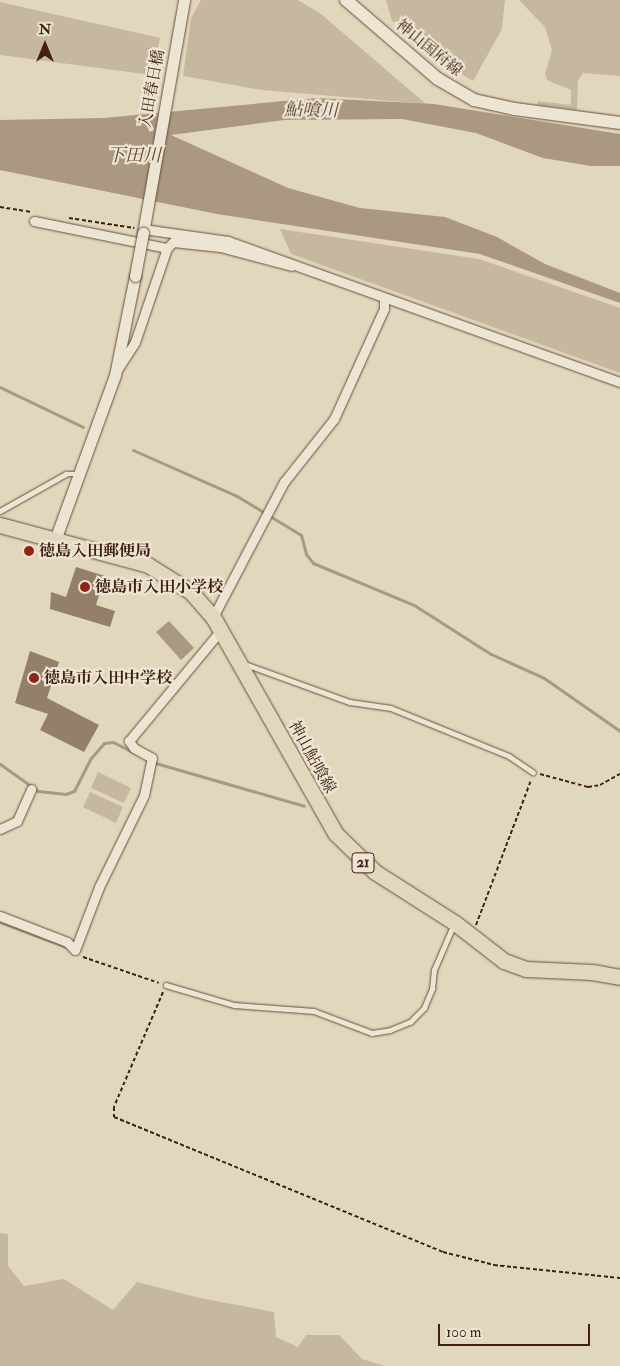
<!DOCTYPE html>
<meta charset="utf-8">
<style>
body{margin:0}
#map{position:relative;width:620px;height:1366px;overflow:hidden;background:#e1d7bc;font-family:"IM FELL Double Pica","Noto Serif JP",serif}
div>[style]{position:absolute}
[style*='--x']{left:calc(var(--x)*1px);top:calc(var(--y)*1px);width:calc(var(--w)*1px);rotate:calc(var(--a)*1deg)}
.green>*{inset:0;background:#c6b89f}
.water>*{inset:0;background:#ab9882}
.stream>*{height:3px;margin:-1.5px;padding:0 1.5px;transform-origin:1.5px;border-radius:1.5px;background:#ab9882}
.building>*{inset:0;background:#947f6a}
.path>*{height:2px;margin-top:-1px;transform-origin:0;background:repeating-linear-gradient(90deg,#411f12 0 4px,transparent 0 6.5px)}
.roads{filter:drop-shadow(0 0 1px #694d3c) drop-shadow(0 0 1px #694d3c)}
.service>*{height:4.5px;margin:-2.25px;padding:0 2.25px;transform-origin:2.25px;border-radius:2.25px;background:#ece5d3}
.minor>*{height:9px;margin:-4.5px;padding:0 4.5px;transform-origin:4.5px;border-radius:4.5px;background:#ece5d3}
.tertiary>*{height:11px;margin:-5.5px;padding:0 5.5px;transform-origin:5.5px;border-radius:5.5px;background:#ece5d3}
.secondary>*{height:12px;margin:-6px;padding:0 6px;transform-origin:6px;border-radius:6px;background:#ece5d3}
.primary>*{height:15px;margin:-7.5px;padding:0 7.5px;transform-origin:7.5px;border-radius:7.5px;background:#e1d7bc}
.bridges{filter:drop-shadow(0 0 1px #694d3c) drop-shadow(0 0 1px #694d3c)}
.tertiary-bridge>*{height:11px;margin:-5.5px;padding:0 5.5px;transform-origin:5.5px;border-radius:5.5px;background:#ece5d3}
.dots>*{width:14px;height:14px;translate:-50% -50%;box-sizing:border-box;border:2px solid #ece5d3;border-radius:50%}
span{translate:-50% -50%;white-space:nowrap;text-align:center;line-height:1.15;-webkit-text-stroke:4.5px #ece5d3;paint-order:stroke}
.shield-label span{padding:1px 4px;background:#ece5d3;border:1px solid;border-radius:4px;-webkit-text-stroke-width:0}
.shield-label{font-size:15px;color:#411f12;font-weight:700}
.street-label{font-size:16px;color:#411f12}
.poi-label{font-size:16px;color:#411f12;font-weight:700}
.left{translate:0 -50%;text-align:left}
.water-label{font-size:18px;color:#614334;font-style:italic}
.north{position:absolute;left:20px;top:20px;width:50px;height:50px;-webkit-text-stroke:4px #ece5d3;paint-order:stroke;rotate:0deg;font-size:14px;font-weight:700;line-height:20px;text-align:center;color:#411f12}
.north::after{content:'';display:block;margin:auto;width:18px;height:22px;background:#411f12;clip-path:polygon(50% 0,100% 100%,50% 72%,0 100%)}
.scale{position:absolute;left:438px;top:1324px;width:152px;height:22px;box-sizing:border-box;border:2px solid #411f12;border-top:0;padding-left:6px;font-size:15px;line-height:18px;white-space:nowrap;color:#411f12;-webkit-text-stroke:4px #ece5d3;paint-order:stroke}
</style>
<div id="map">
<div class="green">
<div style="clip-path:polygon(201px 0,298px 0,321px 14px,426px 104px,262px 90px,183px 76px,191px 18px)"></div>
<div style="clip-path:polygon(386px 0,505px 0,502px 29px,473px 81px,448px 66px,421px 39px,392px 21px)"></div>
<div style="clip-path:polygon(519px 0,620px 0,620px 76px,583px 73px,578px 80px,577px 110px,537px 105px,538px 101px,571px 105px,571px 90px,547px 80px,545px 74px,552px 50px,545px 27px)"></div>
<div style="clip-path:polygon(0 2px,160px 38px,152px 75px,0 55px)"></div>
<div style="clip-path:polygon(280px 229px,479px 259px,620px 308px,620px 373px,291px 254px)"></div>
<div style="clip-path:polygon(98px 772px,131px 788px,124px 803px,91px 788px)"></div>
<div style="clip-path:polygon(90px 792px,123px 807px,116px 823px,83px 807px)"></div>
<div style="clip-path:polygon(0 1233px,8px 1234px,8px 1266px,24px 1286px,64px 1279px,113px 1310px,137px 1282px,200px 1298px,274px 1312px,276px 1337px,298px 1347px,306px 1335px,339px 1335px,362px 1359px,385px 1366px,0 1366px)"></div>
</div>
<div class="water">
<div style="clip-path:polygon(316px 98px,434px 104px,620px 134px,620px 166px,591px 166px,543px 158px,476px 133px,402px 119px,284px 120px,171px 135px,288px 188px,360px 208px,445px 217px,497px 237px,545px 264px,620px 293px,620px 303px,480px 254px,217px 214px,0 170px,0 120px,104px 118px)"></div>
<div style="clip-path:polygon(169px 621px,194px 648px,181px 660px,156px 632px)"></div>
</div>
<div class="stream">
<div style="--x:0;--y:387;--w:92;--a:25.7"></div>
<div style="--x:133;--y:450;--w:114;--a:23.9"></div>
<div style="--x:237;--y:496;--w:75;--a:31.4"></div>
<div style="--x:301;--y:535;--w:20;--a:75"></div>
<div style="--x:306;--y:554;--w:11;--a:52"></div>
<div style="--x:313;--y:563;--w:109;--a:22.6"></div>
<div style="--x:414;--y:605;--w:91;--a:32.5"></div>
<div style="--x:491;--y:654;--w:58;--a:24.4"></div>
<div style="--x:544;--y:678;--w:93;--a:34.9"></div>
<div style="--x:152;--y:762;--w:158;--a:16.1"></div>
<div style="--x:0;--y:764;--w:47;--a:35.4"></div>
<div style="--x:38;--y:791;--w:28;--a:6"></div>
<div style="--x:66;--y:794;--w:9;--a:-21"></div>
<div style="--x:74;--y:791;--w:37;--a:-63"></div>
<div style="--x:91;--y:758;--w:20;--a:-49"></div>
<div style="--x:104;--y:743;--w:9;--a:-6"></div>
<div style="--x:113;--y:742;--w:22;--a:27"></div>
<div style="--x:0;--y:922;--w:71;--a:20.7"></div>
</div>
<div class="building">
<div style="clip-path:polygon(76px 567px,105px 576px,96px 605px,115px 611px,110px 627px,50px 609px,51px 592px,66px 597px)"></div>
<div style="clip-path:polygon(30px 651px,59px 662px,47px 698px,99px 725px,84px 752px,40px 730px,48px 714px,15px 703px)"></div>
</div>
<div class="path">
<div style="--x:0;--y:207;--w:32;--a:9"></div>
<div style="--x:69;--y:218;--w:66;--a:8.7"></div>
<div style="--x:540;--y:774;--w:50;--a:15.2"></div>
<div style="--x:588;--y:787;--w:12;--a:-9"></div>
<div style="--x:600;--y:785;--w:23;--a:-29"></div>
<div style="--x:476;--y:925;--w:155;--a:-69.2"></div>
<div style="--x:83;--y:957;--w:80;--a:18.9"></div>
<div style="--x:163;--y:992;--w:125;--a:113.1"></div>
<div style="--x:114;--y:1107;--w:10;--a:90"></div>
<div style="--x:114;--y:1117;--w:356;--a:22.3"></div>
<div style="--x:443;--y:1252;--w:53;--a:14.3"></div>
<div style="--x:494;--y:1265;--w:127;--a:5.9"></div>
</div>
<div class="roads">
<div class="service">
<div style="--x:0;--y:511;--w:76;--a:-29.3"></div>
<div style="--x:66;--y:474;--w:11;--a:0"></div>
<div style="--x:245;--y:664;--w:112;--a:19.9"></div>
<div style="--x:350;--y:702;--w:41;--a:8.3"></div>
<div style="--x:391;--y:708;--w:127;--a:22.1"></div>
<div style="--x:509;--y:756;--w:29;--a:34"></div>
<div style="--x:166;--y:985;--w:71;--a:16.4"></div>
<div style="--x:234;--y:1005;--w:80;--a:4.3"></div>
<div style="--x:314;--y:1011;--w:62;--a:20.8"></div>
<div style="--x:372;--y:1033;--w:18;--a:-9"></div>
<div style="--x:390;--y:1030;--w:22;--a:-22"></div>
<div style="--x:410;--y:1022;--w:20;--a:-45"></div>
<div style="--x:424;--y:1008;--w:21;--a:-67"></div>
<div style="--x:432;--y:989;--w:19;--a:-84"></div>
<div style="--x:434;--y:970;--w:48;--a:-66.6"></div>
</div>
<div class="minor">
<div style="--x:34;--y:221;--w:136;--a:11.5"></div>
<div style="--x:167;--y:248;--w:8;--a:-45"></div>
<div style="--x:173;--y:242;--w:47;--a:6.1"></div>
<div style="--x:220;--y:247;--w:74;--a:14.8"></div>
<div style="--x:143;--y:229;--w:86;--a:8"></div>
<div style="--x:228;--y:241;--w:417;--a:19.8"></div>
<div style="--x:117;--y:370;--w:33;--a:-57"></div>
<div style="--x:135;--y:342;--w:99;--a:-71.2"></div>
<div style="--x:213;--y:617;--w:153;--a:-62.3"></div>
<div style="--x:284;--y:482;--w:80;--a:-51.6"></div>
<div style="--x:334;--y:419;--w:121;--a:-65.6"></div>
<div style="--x:384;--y:309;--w:11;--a:-90"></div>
<div style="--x:0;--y:829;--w:19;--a:-25"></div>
<div style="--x:17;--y:821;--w:35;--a:-66"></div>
<div style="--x:0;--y:916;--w:72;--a:21.2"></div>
<div style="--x:67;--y:942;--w:11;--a:45"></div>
<div style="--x:75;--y:950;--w:67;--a:-69.1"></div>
<div style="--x:99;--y:887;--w:102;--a:-63.9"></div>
<div style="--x:144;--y:795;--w:38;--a:-78"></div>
<div style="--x:152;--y:758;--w:21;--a:-151"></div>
<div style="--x:134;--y:748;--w:9;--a:-126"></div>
<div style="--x:129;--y:741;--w:144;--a:-50.3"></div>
</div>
<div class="tertiary">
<div style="--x:143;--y:233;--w:237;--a:-80"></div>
<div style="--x:55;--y:540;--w:176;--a:-70"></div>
<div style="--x:115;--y:375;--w:101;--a:-78.6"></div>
</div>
<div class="secondary">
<div style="--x:346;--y:0;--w:121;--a:40.7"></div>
<div style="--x:438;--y:79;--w:42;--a:30.3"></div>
<div style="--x:474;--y:100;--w:42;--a:12.4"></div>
<div style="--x:515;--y:109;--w:106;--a:7.6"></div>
</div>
<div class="primary">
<div style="--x:0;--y:525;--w:153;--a:15.1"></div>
<div style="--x:148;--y:565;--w:51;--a:32.1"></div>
<div style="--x:191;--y:592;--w:33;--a:49"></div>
<div style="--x:213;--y:617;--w:249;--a:60.5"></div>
<div style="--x:336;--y:834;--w:54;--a:44.3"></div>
<div style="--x:375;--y:872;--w:95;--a:32.5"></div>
<div style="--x:455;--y:923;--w:62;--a:37.8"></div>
<div style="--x:504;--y:961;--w:23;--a:20"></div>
<div style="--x:526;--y:969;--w:66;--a:2.6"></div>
<div style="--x:592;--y:972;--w:28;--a:10"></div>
</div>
</div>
<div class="bridges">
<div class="tertiary-bridge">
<div style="--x:135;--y:276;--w:44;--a:-79.5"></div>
</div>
</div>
<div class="dots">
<div style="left:29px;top:551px;background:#8f2418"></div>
<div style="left:85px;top:587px;background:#8f2418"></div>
<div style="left:34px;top:678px;background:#8f2418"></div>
</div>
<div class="shield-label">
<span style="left:363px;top:863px">21</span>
</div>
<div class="street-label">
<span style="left:429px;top:48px;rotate:39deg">神山国府線</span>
<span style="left:152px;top:89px;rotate:-80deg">入田春日橋</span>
<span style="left:312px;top:757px;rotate:61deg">神山鮎喰線</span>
</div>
<div class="poi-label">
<span class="left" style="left:39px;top:551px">徳島入田郵便局</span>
<span class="left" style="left:95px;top:587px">徳島市入田小学校</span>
<span class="left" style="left:44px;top:678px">徳島市入田中学校</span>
</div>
<div class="water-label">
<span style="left:311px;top:111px;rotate:1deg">鮎喰川</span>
<span style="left:134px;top:156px">下田川</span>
</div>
<div class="north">N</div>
<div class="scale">100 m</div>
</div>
